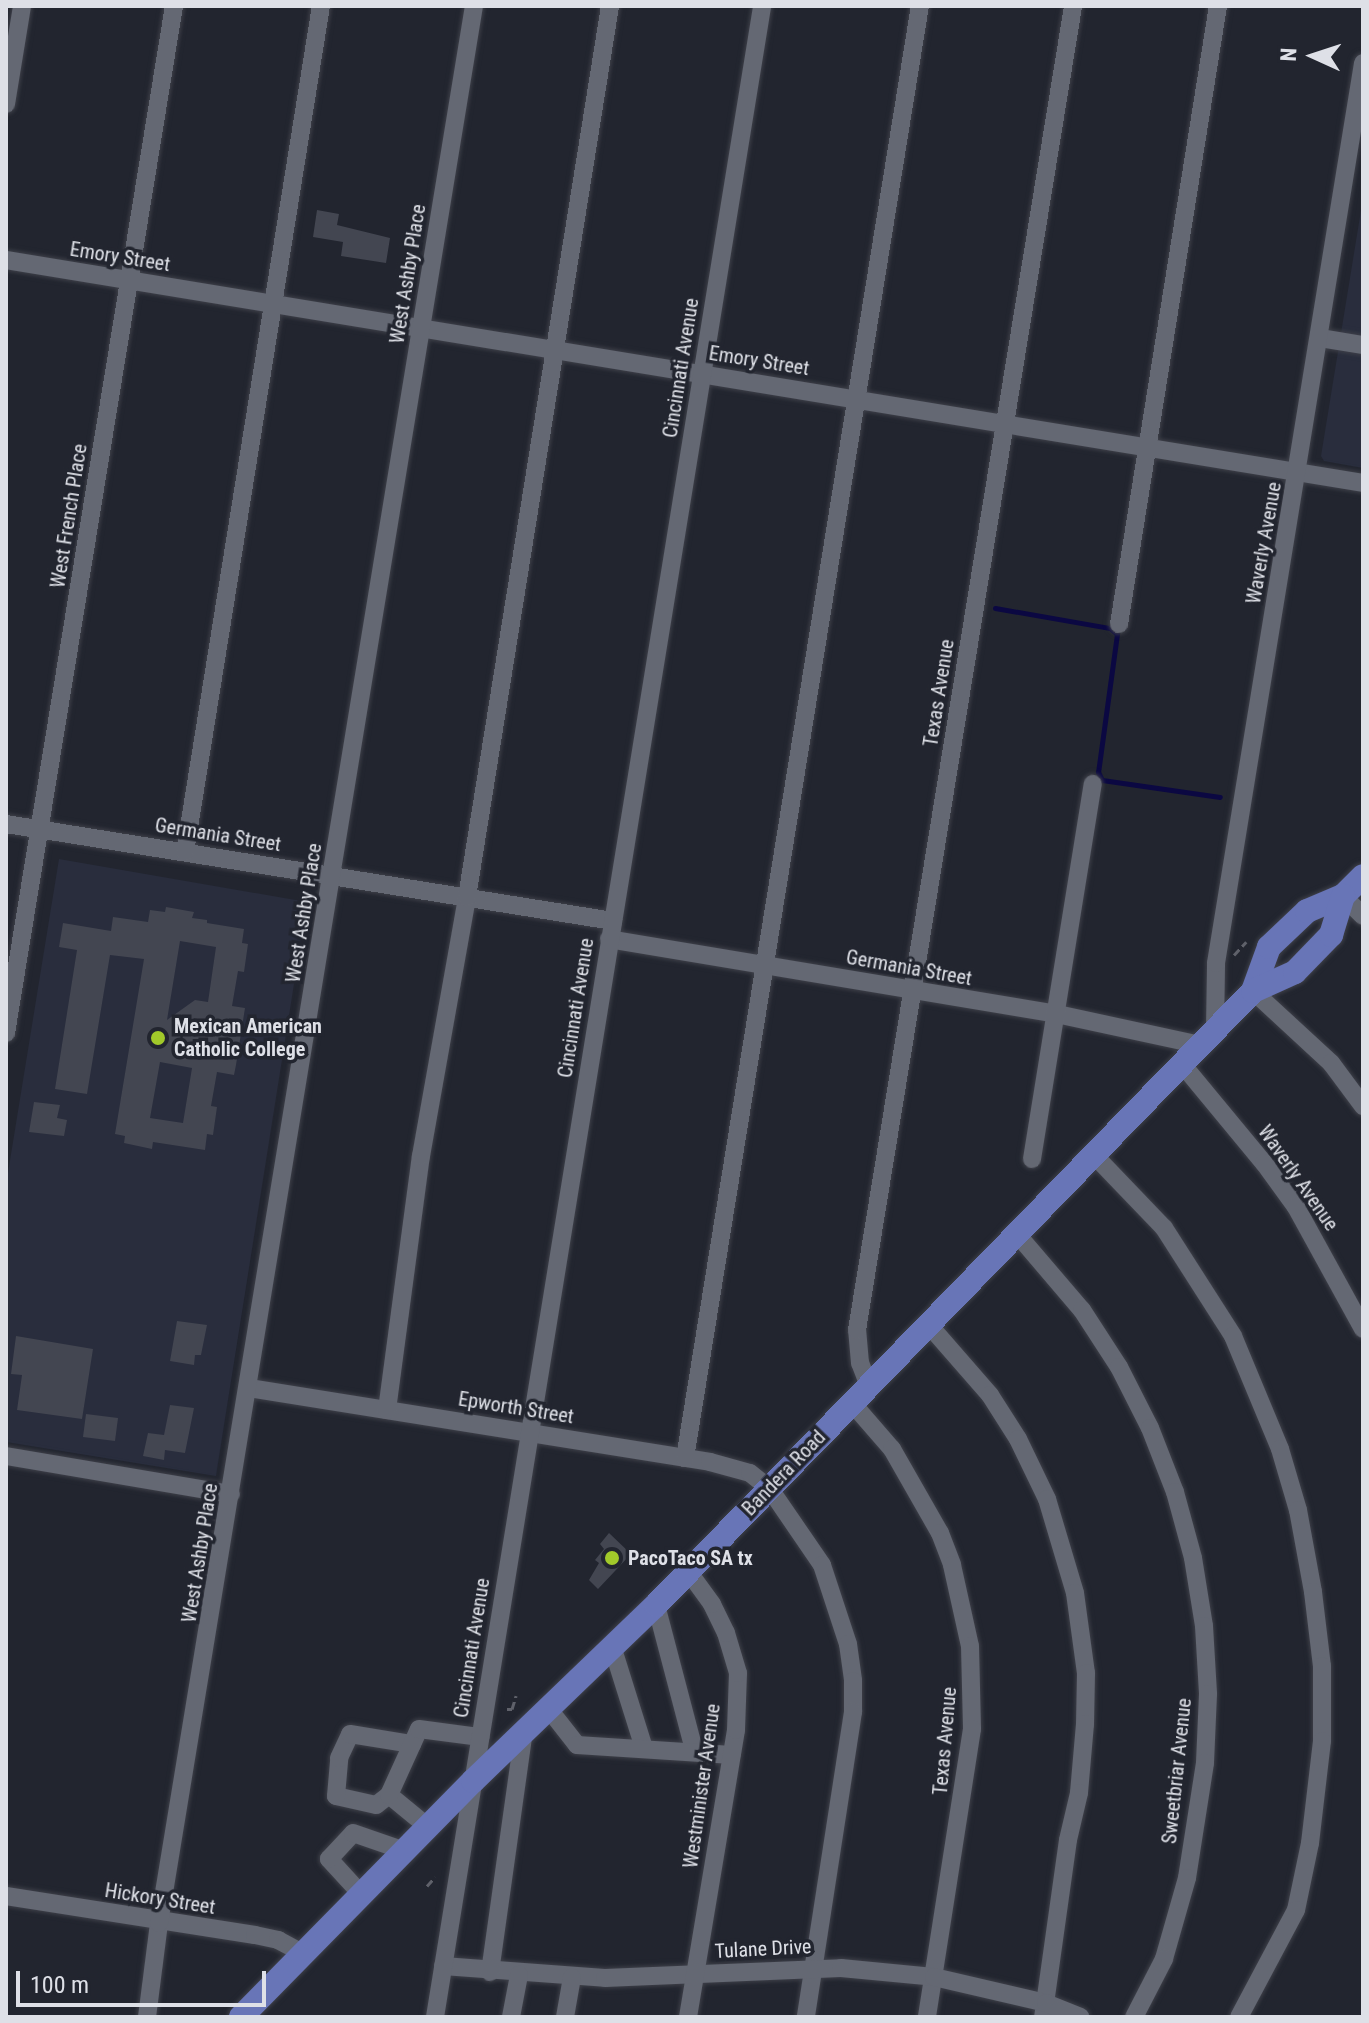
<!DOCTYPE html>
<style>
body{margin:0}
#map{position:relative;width:1369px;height:2023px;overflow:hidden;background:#22252f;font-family:"Roboto Condensed",sans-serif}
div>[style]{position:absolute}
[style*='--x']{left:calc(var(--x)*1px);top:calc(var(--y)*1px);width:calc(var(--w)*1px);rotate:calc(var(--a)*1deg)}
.built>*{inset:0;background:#292d3d}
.stream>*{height:5px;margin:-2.5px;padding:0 2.5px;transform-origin:2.5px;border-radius:2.5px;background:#0b0842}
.building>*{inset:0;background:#434651}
.path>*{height:3px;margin-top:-1.5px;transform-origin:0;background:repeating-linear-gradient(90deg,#5f616a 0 8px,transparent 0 12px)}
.roads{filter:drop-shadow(0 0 2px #3e4049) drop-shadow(0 0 2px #3e4049)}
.minor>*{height:18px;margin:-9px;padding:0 9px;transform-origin:9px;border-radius:9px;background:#646873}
.major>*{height:24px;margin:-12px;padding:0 12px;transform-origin:12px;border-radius:12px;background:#6875b7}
.dots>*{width:22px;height:22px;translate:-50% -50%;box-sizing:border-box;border:4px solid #22252f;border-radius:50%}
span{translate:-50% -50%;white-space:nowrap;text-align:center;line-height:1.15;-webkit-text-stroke:7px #22252f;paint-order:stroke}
.street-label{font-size:20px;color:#dee0e7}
.poi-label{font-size:20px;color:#dee0e7;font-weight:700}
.left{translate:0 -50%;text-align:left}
.frame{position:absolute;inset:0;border:8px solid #dee0e7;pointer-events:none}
.north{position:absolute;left:1273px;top:16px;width:80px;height:80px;-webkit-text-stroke:6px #22252f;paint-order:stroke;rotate:273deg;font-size:22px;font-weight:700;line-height:32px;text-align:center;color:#dee0e7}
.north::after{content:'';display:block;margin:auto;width:28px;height:36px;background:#dee0e7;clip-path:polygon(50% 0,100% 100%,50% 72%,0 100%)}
.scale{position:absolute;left:16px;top:1971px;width:250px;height:36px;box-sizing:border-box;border:4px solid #dee0e7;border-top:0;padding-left:10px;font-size:24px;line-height:28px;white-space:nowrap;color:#dee0e7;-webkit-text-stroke:6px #22252f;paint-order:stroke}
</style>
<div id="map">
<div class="built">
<div style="clip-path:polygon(1363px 198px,1363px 468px,1324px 461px,1321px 456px)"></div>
<div style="clip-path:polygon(59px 859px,307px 902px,216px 1476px,6px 1442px,6px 1185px)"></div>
</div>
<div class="stream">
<div style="--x:995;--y:608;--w:117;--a:9.9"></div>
<div style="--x:1110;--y:628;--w:9;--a:41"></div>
<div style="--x:1117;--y:634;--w:139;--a:97.8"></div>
<div style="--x:1098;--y:772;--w:9;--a:63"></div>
<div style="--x:1102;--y:780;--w:119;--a:8.2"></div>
</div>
<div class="building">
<div style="clip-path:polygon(317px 210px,339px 214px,337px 225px,390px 238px,386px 263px,341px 256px,343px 242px,313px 237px)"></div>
<div style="clip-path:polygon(evenodd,166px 907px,194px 912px,192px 918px,207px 920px,207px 923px,244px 929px,242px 943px,248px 944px,244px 972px,238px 971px,232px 1006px,245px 1008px,236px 1065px,234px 1075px,217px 1072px,211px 1106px,217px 1107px,213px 1135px,207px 1134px,205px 1150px,153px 1142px,152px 1149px,124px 1143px,125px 1136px,115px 1134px,144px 959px,110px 955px,87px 1094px,55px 1089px,77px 950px,59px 947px,63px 923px,111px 931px,113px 917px,148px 922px,150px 910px,165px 912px,166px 907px,180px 941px,216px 947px,208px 1002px,195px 1000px,167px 1020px,180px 941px,166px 907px,160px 1062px,192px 1068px,183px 1123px,150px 1118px,160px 1062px)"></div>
<div style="clip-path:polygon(34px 1102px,60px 1105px,57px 1118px,67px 1120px,64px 1136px,29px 1132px)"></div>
<div style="clip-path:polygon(177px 1321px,207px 1325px,201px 1355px,195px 1355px,194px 1365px,170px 1361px)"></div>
<div style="clip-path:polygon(16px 1336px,93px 1349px,82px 1419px,17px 1410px,22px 1375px,11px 1374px)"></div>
<div style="clip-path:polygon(170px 1405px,194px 1408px,185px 1453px,165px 1450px,164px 1460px,143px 1456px,148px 1433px,164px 1435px)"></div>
<div style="clip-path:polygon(86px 1414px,118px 1418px,115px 1441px,83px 1437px)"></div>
<div style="clip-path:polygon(609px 1533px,631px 1554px,598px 1589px,589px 1580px,599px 1563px,595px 1560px,604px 1549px,600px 1544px)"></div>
</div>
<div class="path">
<div style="--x:1234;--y:955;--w:18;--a:-47"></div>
<div style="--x:507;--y:1709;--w:5;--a:0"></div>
<div style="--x:512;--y:1709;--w:14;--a:-73"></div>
<div style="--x:427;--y:1886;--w:12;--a:-48"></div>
</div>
<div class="roads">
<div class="minor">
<div style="--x:6;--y:104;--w:99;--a:-80.7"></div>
<div style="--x:6;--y:260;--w:1375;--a:9.33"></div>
<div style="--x:1320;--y:338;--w:44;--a:9.2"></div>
<div style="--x:1119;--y:624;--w:626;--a:-80.9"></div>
<div style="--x:6;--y:824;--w:615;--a:9.08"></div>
<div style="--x:185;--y:852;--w:857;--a:-80.87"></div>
<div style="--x:1343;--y:896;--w:28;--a:45"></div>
<div style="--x:609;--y:939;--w:454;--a:9.5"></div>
<div style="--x:1057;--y:1014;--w:146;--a:12.2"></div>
<div style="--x:1253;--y:991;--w:106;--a:42.7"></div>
<div style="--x:1331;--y:1063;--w:54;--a:53.3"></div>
<div style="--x:1215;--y:1030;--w:67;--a:-89.1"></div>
<div style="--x:1216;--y:963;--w:912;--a:-80.72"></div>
<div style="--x:6;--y:1033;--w:1041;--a:-80.71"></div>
<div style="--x:1182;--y:1064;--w:129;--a:50.4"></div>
<div style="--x:1264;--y:1163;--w:54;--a:54"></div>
<div style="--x:1296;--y:1207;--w:139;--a:61.2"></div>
<div style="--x:1094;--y:1155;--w:101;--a:46.2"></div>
<div style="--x:1164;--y:1228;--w:128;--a:57.4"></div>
<div style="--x:1233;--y:1336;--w:122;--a:67.4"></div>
<div style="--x:1280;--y:1449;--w:64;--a:73.6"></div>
<div style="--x:1298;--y:1510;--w:83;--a:79.6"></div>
<div style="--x:1313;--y:1592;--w:75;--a:83.1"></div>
<div style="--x:1322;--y:1666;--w:75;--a:90"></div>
<div style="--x:1322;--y:1741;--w:103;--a:96.7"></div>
<div style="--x:1310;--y:1843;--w:68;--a:101.8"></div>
<div style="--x:1296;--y:1910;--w:121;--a:118"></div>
<div style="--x:1032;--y:1159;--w:380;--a:-80.8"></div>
<div style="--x:1017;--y:1234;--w:100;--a:49.5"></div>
<div style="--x:1082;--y:1310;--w:68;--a:57"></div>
<div style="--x:1119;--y:1367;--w:68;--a:63.1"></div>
<div style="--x:1150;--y:1428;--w:69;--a:68.7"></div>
<div style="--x:1175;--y:1492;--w:68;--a:74.7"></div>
<div style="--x:1193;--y:1558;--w:69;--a:80.8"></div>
<div style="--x:1204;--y:1626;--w:68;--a:86.6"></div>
<div style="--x:1208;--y:1694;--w:69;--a:92.5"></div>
<div style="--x:1205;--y:1763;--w:116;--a:98.9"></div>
<div style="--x:1187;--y:1878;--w:84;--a:105.9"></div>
<div style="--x:1164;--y:1959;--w:65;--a:117.3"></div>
<div style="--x:929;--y:1325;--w:93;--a:48.9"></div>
<div style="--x:990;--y:1395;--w:52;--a:57.5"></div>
<div style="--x:1018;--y:1439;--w:67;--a:64.2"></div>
<div style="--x:1047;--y:1499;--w:98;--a:73.4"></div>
<div style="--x:1075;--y:1593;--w:81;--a:82.2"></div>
<div style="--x:1086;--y:1673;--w:51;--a:91.1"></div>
<div style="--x:1085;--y:1724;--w:69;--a:95"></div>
<div style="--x:1079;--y:1793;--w:48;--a:103.2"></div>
<div style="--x:1068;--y:1840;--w:179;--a:98"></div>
<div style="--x:869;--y:1386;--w:25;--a:-111"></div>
<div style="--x:860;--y:1363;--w:33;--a:-95"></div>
<div style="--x:857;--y:1330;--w:1342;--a:-80.73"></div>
<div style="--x:249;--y:1388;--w:467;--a:9.1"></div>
<div style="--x:710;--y:1462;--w:41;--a:15.4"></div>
<div style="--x:750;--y:1473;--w:26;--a:39"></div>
<div style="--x:770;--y:1489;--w:92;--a:55.6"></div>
<div style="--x:822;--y:1565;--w:83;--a:71.8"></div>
<div style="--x:848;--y:1644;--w:37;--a:82"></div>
<div style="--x:853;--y:1681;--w:31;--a:90"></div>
<div style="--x:853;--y:1712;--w:309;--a:98.8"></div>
<div style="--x:852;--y:1403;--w:61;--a:49"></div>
<div style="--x:892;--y:1449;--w:97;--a:60.3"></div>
<div style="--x:940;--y:1533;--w:34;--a:69"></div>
<div style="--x:952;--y:1565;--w:83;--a:77.5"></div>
<div style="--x:970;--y:1646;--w:83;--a:88.6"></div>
<div style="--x:972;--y:1729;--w:291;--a:98.9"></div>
<div style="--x:387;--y:1410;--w:256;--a:-82.4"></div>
<div style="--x:421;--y:1156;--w:263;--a:-79.9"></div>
<div style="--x:467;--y:897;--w:902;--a:-80.88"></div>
<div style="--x:6;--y:1456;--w:228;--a:9.6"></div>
<div style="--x:685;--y:1458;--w:1471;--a:-80.81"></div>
<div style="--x:656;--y:1605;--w:150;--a:75.3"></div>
<div style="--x:612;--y:1646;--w:107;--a:72.6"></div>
<div style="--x:548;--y:1708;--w:47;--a:51.9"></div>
<div style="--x:577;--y:1745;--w:155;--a:3.7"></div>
<div style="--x:389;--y:1795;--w:16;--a:142"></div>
<div style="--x:376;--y:1805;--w:41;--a:-167.3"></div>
<div style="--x:336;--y:1796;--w:38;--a:-85"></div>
<div style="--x:339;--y:1758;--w:26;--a:-65"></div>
<div style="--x:350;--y:1734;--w:63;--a:9.2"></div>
<div style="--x:428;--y:1827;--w:50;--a:-140.6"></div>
<div style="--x:389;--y:1795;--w:72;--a:-65.6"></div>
<div style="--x:419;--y:1729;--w:62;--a:7.5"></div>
<div style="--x:362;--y:1895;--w:49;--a:-132.5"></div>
<div style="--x:329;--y:1859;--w:35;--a:-47"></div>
<div style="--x:353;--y:1833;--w:55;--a:19.1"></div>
<div style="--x:6;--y:1896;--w:252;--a:8.9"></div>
<div style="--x:255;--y:1935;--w:24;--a:12"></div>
<div style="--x:278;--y:1940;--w:30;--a:28"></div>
<div style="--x:443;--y:1966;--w:162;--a:4.2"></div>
<div style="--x:605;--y:1978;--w:236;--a:-2.4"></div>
<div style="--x:841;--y:1968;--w:93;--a:5.5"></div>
<div style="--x:934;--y:1977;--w:115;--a:13.1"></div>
<div style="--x:1046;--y:2003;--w:37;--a:22"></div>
<div style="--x:490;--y:1972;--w:243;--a:-82"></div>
<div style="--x:147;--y:2017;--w:95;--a:-82.7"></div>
<div style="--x:159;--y:1923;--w:1943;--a:-80.67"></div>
<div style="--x:435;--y:2017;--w:2037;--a:-80.76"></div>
<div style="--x:511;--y:2017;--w:43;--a:-79.2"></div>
<div style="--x:565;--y:2017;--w:40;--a:-80"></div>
<div style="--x:688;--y:2017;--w:291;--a:-80.5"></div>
<div style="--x:736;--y:1730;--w:57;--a:-88"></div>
<div style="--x:738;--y:1673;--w:42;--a:-106.7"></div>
<div style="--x:726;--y:1633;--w:32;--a:-116"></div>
<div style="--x:712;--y:1604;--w:39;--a:-126"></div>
</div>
<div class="major">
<div style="--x:1253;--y:991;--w:47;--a:-70"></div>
<div style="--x:1269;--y:947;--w:52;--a:-43.5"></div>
<div style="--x:1307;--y:911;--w:39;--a:-23"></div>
<div style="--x:1343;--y:896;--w:28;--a:-45"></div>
<div style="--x:241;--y:2017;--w:331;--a:-45.5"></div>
<div style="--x:473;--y:1781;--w:254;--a:-43.9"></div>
<div style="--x:656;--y:1605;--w:856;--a:-45.8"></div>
<div style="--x:1253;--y:991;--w:46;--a:-24.3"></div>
<div style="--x:1295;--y:972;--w:52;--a:-45.8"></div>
<div style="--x:1331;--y:935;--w:41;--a:-72.9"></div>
</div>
</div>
<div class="dots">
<div style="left:158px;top:1038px;background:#a1c92a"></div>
<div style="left:612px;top:1558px;background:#a1c92a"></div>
</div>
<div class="street-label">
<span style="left:120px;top:257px;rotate:9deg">Emory Street</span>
<span style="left:408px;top:274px;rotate:-81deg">West Ashby Place</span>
<span style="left:759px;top:361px;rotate:9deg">Emory Street</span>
<span style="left:681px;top:368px;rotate:-81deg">Cincinnati Avenue</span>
<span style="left:69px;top:516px;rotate:-81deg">West French Place</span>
<span style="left:1264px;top:543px;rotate:-80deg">Waverly Avenue</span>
<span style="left:939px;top:693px;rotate:-81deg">Texas Avenue</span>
<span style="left:218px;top:835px;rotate:9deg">Germania Street</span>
<span style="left:304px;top:913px;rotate:-81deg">West Ashby Place</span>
<span style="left:909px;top:968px;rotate:10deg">Germania Street</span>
<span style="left:576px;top:1008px;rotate:-81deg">Cincinnati Avenue</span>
<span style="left:1298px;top:1178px;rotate:55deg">Waverly Avenue</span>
<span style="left:516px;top:1408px;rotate:9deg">Epworth Street</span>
<span style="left:784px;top:1473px;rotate:-46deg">Bandera Road</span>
<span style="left:200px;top:1553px;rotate:-81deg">West Ashby Place</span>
<span style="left:472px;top:1648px;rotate:-81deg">Cincinnati Avenue</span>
<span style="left:945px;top:1741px;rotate:-85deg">Texas Avenue</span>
<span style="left:1177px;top:1771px;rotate:-84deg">Sweetbriar Avenue</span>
<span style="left:702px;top:1786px;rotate:-82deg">Westminister Avenue</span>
<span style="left:160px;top:1899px;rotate:9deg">Hickory Street</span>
<span style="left:763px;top:1949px;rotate:-3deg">Tulane Drive</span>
</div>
<div class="poi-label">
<span class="left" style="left:174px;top:1038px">Mexican American<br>Catholic College</span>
<span class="left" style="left:628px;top:1558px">PacoTaco SA tx</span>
</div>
<div class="frame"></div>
<div class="north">N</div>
<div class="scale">100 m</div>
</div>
